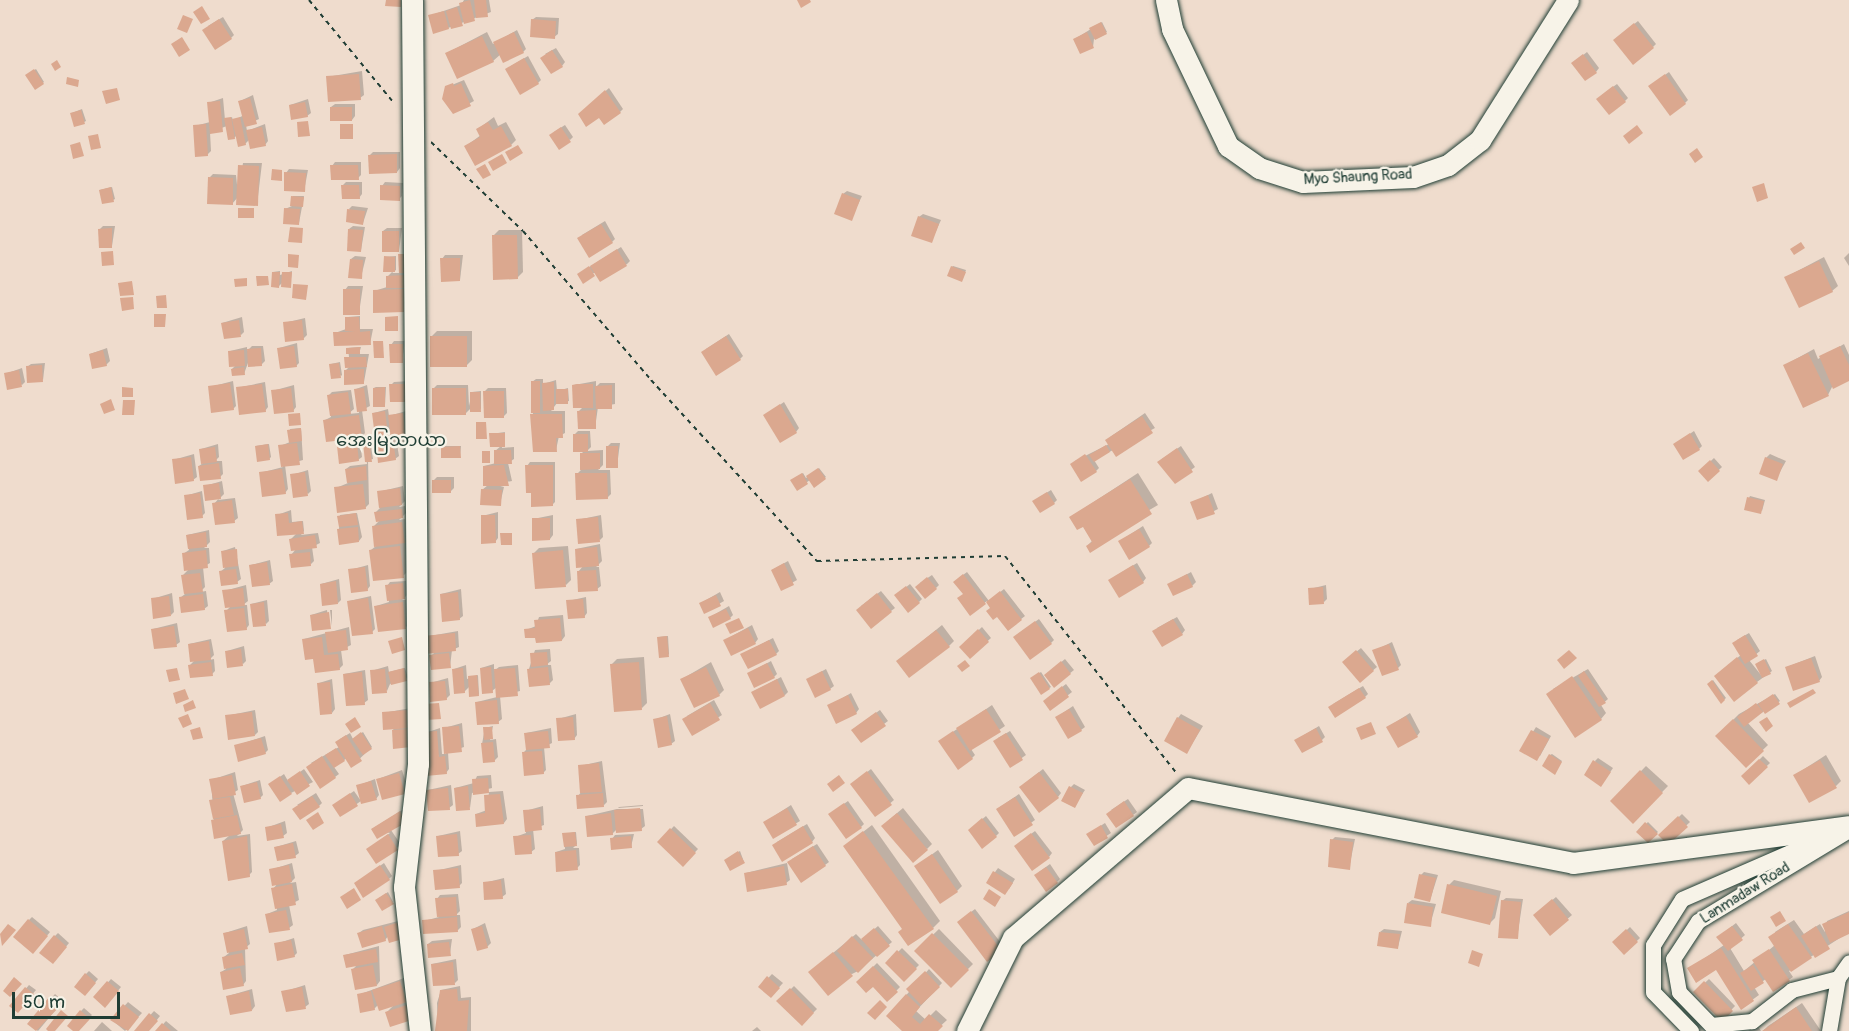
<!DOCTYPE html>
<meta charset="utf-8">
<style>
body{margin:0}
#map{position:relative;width:1849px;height:1031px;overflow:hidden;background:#efdccd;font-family:Pangolin,"Noto Sans Myanmar",sans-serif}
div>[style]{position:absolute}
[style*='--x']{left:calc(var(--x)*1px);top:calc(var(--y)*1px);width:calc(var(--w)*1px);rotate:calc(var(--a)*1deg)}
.shadow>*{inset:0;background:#0003}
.building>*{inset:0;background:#dba88f}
.path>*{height:2px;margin-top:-1px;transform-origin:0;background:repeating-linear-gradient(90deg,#1f3d34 0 4.5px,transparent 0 9px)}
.roads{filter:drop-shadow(0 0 2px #1f3d34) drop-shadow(0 0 2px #1f3d34)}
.street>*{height:15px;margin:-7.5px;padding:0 7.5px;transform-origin:7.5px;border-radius:7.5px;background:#f7f3e8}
.secondary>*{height:21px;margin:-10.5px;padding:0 10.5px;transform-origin:10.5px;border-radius:10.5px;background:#f7f3e8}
span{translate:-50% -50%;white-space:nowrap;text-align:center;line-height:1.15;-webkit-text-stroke:4.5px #f7f3e8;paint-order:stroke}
.street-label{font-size:15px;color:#1f3d34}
.quarter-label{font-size:18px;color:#1f3d34}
.scale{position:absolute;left:12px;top:992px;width:108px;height:27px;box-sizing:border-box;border:3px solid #1f3d34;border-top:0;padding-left:8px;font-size:18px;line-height:21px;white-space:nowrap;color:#1f3d34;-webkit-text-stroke:4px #f7f3e8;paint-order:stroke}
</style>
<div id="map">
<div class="shadow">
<div style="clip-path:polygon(464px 0,489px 0,491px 12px,448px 28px,429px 16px,461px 5px)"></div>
<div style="clip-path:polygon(223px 17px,234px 35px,231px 38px,208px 26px)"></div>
<div style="clip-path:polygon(536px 17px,559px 18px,558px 34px,554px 37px,532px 20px)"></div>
<div style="clip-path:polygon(1638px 21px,1656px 44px,1653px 47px,1618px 37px)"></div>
<div style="clip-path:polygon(1102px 22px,1107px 32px,1094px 39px,1093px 47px,1075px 39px)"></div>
<div style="clip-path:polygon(517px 30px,526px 49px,523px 52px,501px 54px,493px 61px,447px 53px,487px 32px,493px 44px)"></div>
<div style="clip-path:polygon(556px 48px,565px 62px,562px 66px,545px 54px)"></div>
<div style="clip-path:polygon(1587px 52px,1599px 68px,1596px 72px,1577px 60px)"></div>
<div style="clip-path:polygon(528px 56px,541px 80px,538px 83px,511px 66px)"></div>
<div style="clip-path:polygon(36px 69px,44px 82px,36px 88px,27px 75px)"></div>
<div style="clip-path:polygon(362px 71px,364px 95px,360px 98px,327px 77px)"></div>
<div style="clip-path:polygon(1669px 72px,1688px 100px,1685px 103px,1654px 83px)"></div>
<div style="clip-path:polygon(464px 80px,474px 101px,453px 112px,447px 87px)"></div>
<div style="clip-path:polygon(1617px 84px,1628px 98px,1625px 101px,1602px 95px)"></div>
<div style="clip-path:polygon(609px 88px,623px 109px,620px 112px,600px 116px,583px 111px)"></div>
<div style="clip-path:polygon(253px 95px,259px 119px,246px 125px,247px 131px,265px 124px,268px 141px,265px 145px,249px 140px,245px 144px,237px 135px,234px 138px,227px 126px,210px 132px,211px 151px,207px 155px,195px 126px,210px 122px,208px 103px,223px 98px,225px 120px,232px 117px,233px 121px,244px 115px,240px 101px)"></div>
<div style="clip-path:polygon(308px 99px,311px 113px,307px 116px,290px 105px)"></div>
<div style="clip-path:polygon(335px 104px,355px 104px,355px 116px,352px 120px,331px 107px)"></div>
<div style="clip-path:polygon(82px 109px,86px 121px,84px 122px,72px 113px)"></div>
<div style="clip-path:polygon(494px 117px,498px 126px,506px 122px,516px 140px,511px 145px,466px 146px,481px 135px,478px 129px)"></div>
<div style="clip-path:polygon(565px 125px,573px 137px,570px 140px,554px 132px)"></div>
<div style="clip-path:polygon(373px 152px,400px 152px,400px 168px,397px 172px,370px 155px)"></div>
<div style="clip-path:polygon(335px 162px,361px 162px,361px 175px,358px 178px,332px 166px)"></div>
<div style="clip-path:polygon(243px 163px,262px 163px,257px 205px,238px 197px,232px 204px,210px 177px,213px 174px,236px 175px,238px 194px)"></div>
<div style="clip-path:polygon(289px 169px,308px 170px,304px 191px,286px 173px)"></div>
<div style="clip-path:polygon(346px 182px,362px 182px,362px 194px,359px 198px,343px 185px)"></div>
<div style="clip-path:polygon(385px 182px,403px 183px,402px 196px,399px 199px,382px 186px)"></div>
<div style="clip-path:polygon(112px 187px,115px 199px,113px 200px,100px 190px)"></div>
<div style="clip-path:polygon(847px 191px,862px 196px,851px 219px,843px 194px)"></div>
<div style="clip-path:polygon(293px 196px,304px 196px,299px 223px,285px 209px,292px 206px)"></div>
<div style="clip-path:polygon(352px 206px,368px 208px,363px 223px,349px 209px)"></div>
<div style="clip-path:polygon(923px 214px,941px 220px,931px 242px,919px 217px)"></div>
<div style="clip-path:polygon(605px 221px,615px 239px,612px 242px,582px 235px)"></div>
<div style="clip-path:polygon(103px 226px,115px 226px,112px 246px,99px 230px)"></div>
<div style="clip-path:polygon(353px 226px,365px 227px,361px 250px,349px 229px)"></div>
<div style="clip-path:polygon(387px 228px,402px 228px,399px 251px,383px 231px)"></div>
<div style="clip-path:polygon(499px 230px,522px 230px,523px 272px,517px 278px,493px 236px)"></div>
<div style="clip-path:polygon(621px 247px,630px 261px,627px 264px,601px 280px,596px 273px,580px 273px)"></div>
<div style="clip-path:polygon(1849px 253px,1849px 266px,1844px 258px)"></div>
<div style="clip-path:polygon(409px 254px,407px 307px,374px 291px,387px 287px,387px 277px,393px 271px,385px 257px,396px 256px,396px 270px,392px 273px,400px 273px,400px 255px)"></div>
<div style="clip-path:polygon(445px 255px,463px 255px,460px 280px,442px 259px)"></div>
<div style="clip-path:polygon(355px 256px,366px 257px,361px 277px,351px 259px)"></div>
<div style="clip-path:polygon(1824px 257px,1838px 286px,1832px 291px,1786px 277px)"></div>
<div style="clip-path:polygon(953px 266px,966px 270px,962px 280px,952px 267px)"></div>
<div style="clip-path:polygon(280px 271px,280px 275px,292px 271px,290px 286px,283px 282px,279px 286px,273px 272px)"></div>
<div style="clip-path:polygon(348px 286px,363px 286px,359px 313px,345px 290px)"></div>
<div style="clip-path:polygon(360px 316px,360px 329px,373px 329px,370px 344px,335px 333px,346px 329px,348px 317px)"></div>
<div style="clip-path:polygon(242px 317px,244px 332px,241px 335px,222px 323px)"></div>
<div style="clip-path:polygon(305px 318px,307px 335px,303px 339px,284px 323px)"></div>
<div style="clip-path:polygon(437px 331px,472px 331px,472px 360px,467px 365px,431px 337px)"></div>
<div style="clip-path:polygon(729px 334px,743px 356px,740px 359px,706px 349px)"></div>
<div style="clip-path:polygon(394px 341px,405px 341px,402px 362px,391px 345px)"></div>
<div style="clip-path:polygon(297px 343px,299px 363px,296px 366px,279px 348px)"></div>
<div style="clip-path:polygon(1844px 344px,1849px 355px,1849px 379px,1832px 387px,1828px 395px,1785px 365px,1814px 349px,1818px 359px)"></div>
<div style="clip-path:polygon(252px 346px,263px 346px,265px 361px,261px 365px,249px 360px,244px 374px,232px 369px,236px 365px,230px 351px,247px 347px,247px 351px)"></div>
<div style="clip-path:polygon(361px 347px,359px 354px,369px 354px,364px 382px,345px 371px,350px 366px,348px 348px)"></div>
<div style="clip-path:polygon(107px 348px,110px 361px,106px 365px,90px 354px)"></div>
<div style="clip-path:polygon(340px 362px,342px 375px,341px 376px,331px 364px)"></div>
<div style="clip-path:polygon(45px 363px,43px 380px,27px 367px,31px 364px)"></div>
<div style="clip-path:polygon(22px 368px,25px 382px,22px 385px,5px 374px)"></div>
<div style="clip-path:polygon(536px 379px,543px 379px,543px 384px,556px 380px,557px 391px,568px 388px,569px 401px,557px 403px,551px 411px,565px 411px,565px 433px,559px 436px,556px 450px,534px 451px,532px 382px)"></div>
<div style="clip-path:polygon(233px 381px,236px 406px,233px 409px,210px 387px)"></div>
<div style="clip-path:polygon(410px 381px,407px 400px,391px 385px,394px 382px)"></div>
<div style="clip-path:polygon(596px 381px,596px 387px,600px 383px,615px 383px,615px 404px,598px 407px,595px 428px,579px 411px,583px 407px,574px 385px)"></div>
<div style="clip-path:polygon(265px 382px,268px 407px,265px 411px,237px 388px)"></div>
<div style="clip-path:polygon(294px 385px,296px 407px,293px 411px,272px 391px)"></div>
<div style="clip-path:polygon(367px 385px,370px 406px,362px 410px,365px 433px,362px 437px,325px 420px,331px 417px,329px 395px,332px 392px,351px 390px,354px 409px,348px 414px,359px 413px,356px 389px)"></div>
<div style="clip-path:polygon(437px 385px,468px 385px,469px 406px,472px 392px,481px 391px,481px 409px,472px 407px,466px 413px,433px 389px)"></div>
<div style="clip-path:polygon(376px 387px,386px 387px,385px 405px,374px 388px)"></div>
<div style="clip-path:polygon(488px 388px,506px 388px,507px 413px,503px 417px,485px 391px)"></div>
<div style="clip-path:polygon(784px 402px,799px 428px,796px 432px,765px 415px)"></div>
<div style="clip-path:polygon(388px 409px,389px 416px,406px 411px,409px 434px,396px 438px,399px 456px,395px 459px,377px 442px,393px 438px,392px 430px,387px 434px,374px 413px)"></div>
<div style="clip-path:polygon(1145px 413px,1155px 428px,1094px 460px,1099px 468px,1096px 471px,1075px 461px,1109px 444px,1110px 437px)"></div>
<div style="clip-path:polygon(301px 428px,303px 460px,285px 465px,288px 489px,285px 493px,260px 473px,283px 467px,280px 446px,290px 442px,290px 429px)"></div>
<div style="clip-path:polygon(578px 431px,590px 431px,591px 447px,587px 451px,603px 450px,603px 465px,598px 470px,610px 470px,611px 494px,607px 498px,577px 474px,581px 470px,581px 454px,585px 450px,574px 435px)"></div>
<div style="clip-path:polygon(1694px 431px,1702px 446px,1699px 449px,1675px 444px)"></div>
<div style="clip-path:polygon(505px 432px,502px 448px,514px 447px,514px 459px,508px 463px,512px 481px,493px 484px,504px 487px,500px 504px,482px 490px,488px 485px,484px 466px,496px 463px,495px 451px,501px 446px,491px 434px)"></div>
<div style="clip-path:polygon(360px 441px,362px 457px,358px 460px,338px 447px)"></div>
<div style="clip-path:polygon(370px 441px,373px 459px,368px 460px,369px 504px,365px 508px,336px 488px,348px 483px,346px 469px,350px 466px,367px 464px,364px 442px)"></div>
<div style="clip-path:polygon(611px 443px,620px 443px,617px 466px,607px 447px)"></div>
<div style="clip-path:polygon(218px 444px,219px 457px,215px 461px,222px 461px,223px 474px,220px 477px,199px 466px,203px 463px,201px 449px)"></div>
<div style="clip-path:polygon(269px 444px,271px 457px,269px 459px,256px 446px)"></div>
<div style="clip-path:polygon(461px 446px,460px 456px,442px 447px,444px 446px)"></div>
<div style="clip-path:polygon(1181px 446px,1195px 467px,1175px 482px,1162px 459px)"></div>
<div style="clip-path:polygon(194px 454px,197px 477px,193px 480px,173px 460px)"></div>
<div style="clip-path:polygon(1770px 454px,1786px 461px,1776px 479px,1766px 458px)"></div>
<div style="clip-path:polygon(1714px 458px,1722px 467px,1708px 480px,1700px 471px)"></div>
<div style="clip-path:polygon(530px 462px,555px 462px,555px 502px,552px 505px,527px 466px)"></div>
<div style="clip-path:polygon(819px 468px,826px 477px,814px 486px,810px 480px,797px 489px,793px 479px,803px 473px,806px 478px)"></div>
<div style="clip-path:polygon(308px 470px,311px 491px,308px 494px,292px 475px)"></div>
<div style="clip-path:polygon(1138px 473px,1158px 505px,1087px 546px,1093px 540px,1083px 525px,1071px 517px)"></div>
<div style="clip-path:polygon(437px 477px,454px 477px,454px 488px,451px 491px,433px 481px)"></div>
<div style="clip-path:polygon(222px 481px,224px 494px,218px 500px,235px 498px,238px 518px,234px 521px,214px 504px,220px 497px,205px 486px)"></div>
<div style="clip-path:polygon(403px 486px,405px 501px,399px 507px,405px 506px,406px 513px,399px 520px,405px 519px,408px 571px,403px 576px,371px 550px,376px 546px,374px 526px,381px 519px,376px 512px,380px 508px,378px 492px)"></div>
<div style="clip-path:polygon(1051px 490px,1057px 500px,1054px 503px,1038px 498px)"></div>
<div style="clip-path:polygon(202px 491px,205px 513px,202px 516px,185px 496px)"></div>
<div style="clip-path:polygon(1212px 493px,1218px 509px,1198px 519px,1192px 503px)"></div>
<div style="clip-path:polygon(1750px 496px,1765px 500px,1762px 511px,1749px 498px)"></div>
<div style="clip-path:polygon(291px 510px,292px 522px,303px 521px,304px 531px,301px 535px,318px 533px,320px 543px,312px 547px,314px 561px,311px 564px,291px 555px,296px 549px,291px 539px,297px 533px,277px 515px)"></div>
<div style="clip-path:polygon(498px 512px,498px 538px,495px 542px,482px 516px)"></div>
<div style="clip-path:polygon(357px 513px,362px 537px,359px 541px,339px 529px,340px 515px)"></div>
<div style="clip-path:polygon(553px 515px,553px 535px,550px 539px,533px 519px)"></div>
<div style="clip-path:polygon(601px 515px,603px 537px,600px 540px,577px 520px)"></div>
<div style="clip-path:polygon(1143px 526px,1152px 543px,1149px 546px,1120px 541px)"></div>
<div style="clip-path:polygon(209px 530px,210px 542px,204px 548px,209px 548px,210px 563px,203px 567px,205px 587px,200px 592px,206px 591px,208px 606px,204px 609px,180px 598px,185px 594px,183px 575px,189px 569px,183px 554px,189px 550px,187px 535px)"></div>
<div style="clip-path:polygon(600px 544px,602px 561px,596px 567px,599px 567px,601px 586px,597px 589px,578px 572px,584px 565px,576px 549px)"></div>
<div style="clip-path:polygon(568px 546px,571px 580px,566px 585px,534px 553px,539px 548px)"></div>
<div style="clip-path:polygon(235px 547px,241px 579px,237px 582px,220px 572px,225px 568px,223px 551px)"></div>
<div style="clip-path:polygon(270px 560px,273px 581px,269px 584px,251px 565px)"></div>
<div style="clip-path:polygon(788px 561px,797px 580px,781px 589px,772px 570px)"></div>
<div style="clip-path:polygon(1137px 563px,1146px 578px,1143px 582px,1114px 577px)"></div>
<div style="clip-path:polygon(368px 565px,370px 586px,367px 590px,350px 570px)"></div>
<div style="clip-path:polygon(967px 572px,989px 601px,1004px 589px,1025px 616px,1008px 629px,987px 601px,971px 613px,959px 578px)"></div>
<div style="clip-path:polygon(1191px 572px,1196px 582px,1192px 586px,1169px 584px)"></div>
<div style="clip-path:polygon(932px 575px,939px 585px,936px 588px,920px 583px)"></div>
<div style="clip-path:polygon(339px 579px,341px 600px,338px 603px,321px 584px)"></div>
<div style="clip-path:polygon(406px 581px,408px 594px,402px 600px,406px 600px,409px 624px,406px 627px,376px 606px,389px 602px,387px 586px,390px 582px)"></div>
<div style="clip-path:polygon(910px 584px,922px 599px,919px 602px,900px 592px)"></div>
<div style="clip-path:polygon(246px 585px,248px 601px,243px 605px,247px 605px,249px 625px,246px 629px,226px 611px,231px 606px,224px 591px)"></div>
<div style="clip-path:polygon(1326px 585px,1327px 599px,1324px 602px,1310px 589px)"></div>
<div style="clip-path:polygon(461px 589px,463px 616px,459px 619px,441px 594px)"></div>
<div style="clip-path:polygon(881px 591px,895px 608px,891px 611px,861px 606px)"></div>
<div style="clip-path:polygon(720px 592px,724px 601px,705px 612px,701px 603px)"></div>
<div style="clip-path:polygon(172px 593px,174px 612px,171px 615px,152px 599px)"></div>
<div style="clip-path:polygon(371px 596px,375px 629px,372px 632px,349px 601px)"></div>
<div style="clip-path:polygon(586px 597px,587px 613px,584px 617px,568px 601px)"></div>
<div style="clip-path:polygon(267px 600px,269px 621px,266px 624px,251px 604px)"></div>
<div style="clip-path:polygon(729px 606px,733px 615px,730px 618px,710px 617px)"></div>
<div style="clip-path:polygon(327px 610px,329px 627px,330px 628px,311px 615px)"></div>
<div style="clip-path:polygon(330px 610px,332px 610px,332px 626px)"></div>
<div style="clip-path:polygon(563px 615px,565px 636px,562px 640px,537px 636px,526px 630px,536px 626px,539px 617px)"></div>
<div style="clip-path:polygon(1177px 617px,1185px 630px,1182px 634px,1157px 628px)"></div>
<div style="clip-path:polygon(1039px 619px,1054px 640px,1051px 643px,1018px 634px)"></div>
<div style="clip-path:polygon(177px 623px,180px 642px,176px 645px,153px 629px)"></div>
<div style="clip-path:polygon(752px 625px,758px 639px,755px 643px,725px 640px)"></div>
<div style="clip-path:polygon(942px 625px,954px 641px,949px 646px,898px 661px)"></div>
<div style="clip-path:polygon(349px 627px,351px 645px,341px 650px,343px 665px,339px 669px,315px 657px,304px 639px)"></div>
<div style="clip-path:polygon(982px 627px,991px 638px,970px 657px,961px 647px)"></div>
<div style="clip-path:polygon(458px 631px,459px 647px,452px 650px,450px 667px,431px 656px,435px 652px,424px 637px)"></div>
<div style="clip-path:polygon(1749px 633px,1760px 651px,1749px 660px,1761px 675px,1758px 663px,1766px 659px,1772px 671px,1757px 682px,1721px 671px,1741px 655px,1737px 640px)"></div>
<div style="clip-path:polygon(668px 636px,669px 654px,668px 655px,659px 637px)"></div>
<div style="clip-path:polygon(773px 638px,779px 651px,776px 654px,742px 654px)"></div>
<div style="clip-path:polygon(211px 639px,214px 655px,209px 660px,214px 659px,215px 671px,212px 674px,190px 665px,195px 660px,189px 644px)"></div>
<div style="clip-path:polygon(1392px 642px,1401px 665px,1398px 668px,1374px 651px)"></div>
<div style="clip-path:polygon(244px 646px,246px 661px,243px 664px,227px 651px)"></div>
<div style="clip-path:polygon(1361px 648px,1377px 667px,1360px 681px,1344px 662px)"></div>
<div style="clip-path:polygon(550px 649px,551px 661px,546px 665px,551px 665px,553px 680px,549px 684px,529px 669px,535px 650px)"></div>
<div style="clip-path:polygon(1815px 656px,1822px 677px,1819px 681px,1787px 667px)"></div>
<div style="clip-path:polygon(644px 657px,647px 703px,642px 708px,611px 665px,617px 659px)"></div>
<div style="clip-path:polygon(1065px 659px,1074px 670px,1054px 686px,1049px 672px)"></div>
<div style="clip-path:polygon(771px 661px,777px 674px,774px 677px,749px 673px)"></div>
<div style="clip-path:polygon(711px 662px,724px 690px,719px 695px,682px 679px)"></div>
<div style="clip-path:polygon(494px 664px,494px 671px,499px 667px,518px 665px,520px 691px,500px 696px,502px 719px,498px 722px,477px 702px,497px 697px,497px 687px,492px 691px,481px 668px)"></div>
<div style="clip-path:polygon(466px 665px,467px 679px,478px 675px,479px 695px,470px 686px,464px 692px,454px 669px)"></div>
<div style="clip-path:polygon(388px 666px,389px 672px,405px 668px,408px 678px,390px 684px,387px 691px,371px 671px)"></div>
<div style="clip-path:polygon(826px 669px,834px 686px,830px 689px,808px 679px)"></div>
<div style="clip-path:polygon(1588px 669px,1608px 699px,1601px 705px,1606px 713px,1601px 719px,1553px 689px)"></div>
<div style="clip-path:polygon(365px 670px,368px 700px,364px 703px,344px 674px)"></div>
<div style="clip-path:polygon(1041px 672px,1051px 687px,1041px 693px,1032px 678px)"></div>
<div style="clip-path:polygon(781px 677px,788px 692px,785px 695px,753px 692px)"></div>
<div style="clip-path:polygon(448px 678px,450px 695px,446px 699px,430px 683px)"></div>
<div style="clip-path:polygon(332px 679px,335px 709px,332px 713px,319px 683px)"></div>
<div style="clip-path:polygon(1713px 680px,1726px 698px,1721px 702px,1709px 684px)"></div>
<div style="clip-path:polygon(1066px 684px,1072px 692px,1050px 709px,1048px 698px)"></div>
<div style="clip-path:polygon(1363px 686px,1368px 694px,1365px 697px,1333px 704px)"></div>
<div style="clip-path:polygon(851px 693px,859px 709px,856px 713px,829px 706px)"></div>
<div style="clip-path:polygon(1775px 694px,1780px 701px,1747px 722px,1768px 745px,1746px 766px,1717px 736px,1739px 714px)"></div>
<div style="clip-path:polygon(714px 700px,722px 715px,692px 734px,687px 716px)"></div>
<div style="clip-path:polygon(992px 705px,1005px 726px,971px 749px,975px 755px,972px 758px,944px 738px)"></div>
<div style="clip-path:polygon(1073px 706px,1085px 727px,1081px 730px,1057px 717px)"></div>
<div style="clip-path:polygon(411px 708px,414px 743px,395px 747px,393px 727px,383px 713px)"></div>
<div style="clip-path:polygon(255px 710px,258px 732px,255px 735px,226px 716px)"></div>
<div style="clip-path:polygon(880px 710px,888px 721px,861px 741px,856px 727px)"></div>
<div style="clip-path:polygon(1410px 713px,1420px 732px,1417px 736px,1388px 727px)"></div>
<div style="clip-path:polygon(576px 714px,577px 735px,574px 739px,558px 719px)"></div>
<div style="clip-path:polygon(670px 714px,675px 741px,671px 744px,654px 720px)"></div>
<div style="clip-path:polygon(1181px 714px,1203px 726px,1187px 752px,1178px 718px)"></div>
<div style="clip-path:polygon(462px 723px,464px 747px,448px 752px,449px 769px,446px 773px,428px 732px,440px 728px,442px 754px,446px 754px,444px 728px)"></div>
<div style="clip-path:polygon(493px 726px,490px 740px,496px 739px,498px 757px,494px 761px,482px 744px,485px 728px)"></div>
<div style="clip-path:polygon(1319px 726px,1325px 737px,1322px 740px,1296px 740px)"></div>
<div style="clip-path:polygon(1536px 727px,1551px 736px,1540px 756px,1521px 751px)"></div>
<div style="clip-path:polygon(551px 728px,552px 743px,544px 747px,546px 770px,543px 773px,523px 753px,527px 749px,526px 733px)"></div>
<div style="clip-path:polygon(1010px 731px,1026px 755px,1010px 766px,998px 738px)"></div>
<div style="clip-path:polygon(363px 732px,372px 747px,352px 766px,347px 758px,334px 767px,339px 774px,335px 777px,311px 763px,339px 747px,340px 739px,350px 733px,353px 739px)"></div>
<div style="clip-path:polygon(265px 736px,268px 750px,265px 753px,235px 746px)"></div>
<div style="clip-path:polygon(1552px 754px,1562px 761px,1555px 771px,1550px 755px)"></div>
<div style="clip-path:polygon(1826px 755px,1841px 781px,1836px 786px,1795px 775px)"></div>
<div style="clip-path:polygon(1763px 756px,1770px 763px,1749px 783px,1743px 776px)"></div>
<div style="clip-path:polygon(1598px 758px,1613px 768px,1604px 781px,1595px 761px)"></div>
<div style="clip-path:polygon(602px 761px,607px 802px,604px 805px,578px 796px,582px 791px,580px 766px)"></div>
<div style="clip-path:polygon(1646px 766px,1668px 786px,1633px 822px,1612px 801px)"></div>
<div style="clip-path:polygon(304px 769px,313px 782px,291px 793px,274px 781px,284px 774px,288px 781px)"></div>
<div style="clip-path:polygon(871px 769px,894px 800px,876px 815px,856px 781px)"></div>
<div style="clip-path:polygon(1043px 769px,1061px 793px,1058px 797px,1024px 784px)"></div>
<div style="clip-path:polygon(402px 770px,408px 790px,404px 793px,378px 779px)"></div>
<div style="clip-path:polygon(235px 772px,238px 790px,233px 793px,243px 830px,237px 836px,250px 834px,252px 872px,249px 875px,223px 841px,230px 835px,215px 838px,211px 780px)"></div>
<div style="clip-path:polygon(491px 775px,492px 788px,472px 793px,470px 808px,455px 788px,474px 783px,477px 776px)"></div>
<div style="clip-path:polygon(375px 779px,379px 795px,376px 799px,357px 786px)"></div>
<div style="clip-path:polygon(260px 780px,263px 795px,260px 798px,242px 786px)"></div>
<div style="clip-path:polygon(1074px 784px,1085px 790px,1074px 806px,1071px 787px)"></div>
<div style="clip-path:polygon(451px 785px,453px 805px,449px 808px,428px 790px)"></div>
<div style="clip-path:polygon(354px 791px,361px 801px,341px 815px,338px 802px)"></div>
<div style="clip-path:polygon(503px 791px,507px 819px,504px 823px,476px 814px,487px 810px,489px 792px)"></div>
<div style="clip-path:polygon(316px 793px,322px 803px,319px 806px,297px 805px)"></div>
<div style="clip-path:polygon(1019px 794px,1035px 820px,1014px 835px,997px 809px)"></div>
<div style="clip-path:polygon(1128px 799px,1137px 812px,1133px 815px,1111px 810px)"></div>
<div style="clip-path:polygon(848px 801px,864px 824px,861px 827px,834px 811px)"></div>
<div style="clip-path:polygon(643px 805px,643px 806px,618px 808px,619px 807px)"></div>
<div style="clip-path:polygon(791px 805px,800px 821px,773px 837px,765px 822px)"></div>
<div style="clip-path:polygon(543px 806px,544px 825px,533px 829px,535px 849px,531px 852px,515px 837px,526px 833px,525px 811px)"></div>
<div style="clip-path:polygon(903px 808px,932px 844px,927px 849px,889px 820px)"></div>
<div style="clip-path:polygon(404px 809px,409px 818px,391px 830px,401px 845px,376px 862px,368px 849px,390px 833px,372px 829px)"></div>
<div style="clip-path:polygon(617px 809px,643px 809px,645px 826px,641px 829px,617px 829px,612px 834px,587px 816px)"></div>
<div style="clip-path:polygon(1682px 814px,1690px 822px,1668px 843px,1660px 835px)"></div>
<div style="clip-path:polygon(986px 816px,999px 833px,996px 836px,973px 827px)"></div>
<div style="clip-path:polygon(285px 821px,287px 833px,283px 836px,266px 828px)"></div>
<div style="clip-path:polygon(1648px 822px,1658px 832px,1648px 841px,1638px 832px)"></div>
<div style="clip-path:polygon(1105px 823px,1111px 833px,1094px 844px,1088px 834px)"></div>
<div style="clip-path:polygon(807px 824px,815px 838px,812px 842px,777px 842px)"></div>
<div style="clip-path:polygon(872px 825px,940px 921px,933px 928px,845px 846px)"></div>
<div style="clip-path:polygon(674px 826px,698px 849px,683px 865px,659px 842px)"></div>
<div style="clip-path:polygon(460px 831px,462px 851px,458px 854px,438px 836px)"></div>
<div style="clip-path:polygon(1035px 831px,1052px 853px,1049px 857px,1019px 843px)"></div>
<div style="clip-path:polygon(576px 832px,577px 844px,573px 848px,579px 848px,580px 865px,577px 868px,556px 852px,565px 849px,564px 834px)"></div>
<div style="clip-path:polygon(634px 834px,631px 847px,612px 839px,615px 835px)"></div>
<div style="clip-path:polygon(1335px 837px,1355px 839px,1349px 868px,1332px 840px)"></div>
<div style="clip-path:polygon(296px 841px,299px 853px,295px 856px,276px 847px)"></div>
<div style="clip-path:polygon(817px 844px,829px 862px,825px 865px,792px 859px)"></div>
<div style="clip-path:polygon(938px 850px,962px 886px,957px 891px,916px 866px)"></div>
<div style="clip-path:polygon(740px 851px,744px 862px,727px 859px)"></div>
<div style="clip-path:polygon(292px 863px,295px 878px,290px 883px,296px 882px,299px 900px,289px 905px,293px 925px,289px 928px,267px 914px,277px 910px,273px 889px,278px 883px,270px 870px)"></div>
<div style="clip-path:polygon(384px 863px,392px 876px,389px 879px,356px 883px)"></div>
<div style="clip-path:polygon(787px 863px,790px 880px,786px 883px,746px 873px)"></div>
<div style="clip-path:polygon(1050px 864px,1060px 879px,1057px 882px,1039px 872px)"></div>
<div style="clip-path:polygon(461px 865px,462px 883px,459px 886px,435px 871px)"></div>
<div style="clip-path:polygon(998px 868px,1015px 879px,1009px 889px,988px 882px)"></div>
<div style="clip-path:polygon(1424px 872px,1438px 875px,1430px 900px,1421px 875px)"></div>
<div style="clip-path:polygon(504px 878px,506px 894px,502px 897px,484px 883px)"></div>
<div style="clip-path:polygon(1454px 880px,1501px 891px,1495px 918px,1489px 924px,1449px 885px)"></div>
<div style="clip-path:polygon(388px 892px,393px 902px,378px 899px)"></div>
<div style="clip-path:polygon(458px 894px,460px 911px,456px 915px,460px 915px,461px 927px,458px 930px,424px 921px,439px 917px,437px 899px,440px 895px)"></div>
<div style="clip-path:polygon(1556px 897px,1572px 915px,1550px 934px,1538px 912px)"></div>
<div style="clip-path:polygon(1506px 898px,1523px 899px,1517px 938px,1502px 901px)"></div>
<div style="clip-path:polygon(1412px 900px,1436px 904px,1430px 925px,1408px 903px)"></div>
<div style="clip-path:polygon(975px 909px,1004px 947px,1001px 950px,962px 919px)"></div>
<div style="clip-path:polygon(1849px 911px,1849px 932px,1789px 971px,1793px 977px,1774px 990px,1766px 979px,1754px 987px,1759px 995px,1741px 1008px,1716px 968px,1689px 969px,1724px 945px,1722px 934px,1736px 923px,1745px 935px,1730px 948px,1744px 971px,1775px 945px,1775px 932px,1794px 920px,1804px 934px,1820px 924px,1825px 932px,1827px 921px)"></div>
<div style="clip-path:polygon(32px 917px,50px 932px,36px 949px,29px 920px)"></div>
<div style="clip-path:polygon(402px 920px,385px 940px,359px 933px,363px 930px)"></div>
<div style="clip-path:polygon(485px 923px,491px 943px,487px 947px,473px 929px)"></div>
<div style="clip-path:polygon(247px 926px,250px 944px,245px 948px,246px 981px,243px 985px,221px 972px,226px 969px,224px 957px,229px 953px,225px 933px)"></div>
<div style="clip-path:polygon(878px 926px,892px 942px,858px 971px,852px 974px,816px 967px,856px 934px,862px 940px)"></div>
<div style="clip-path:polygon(1630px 927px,1640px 938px,1624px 953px,1614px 942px)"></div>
<div style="clip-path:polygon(939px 929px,973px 964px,951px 986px,916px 951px)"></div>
<div style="clip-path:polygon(1384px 929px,1402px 931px,1398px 947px,1380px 932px)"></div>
<div style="clip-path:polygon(58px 933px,69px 943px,56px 959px,55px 936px)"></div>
<div style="clip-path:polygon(294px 938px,297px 953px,294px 956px,276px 944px)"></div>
<div style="clip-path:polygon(452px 939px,450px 954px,428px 944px,432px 941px)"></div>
<div style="clip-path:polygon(379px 946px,380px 981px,377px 985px,352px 970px,358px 964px,345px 955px)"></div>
<div style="clip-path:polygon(902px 948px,919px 965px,904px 980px,887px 963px)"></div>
<div style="clip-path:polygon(456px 959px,458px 980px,455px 983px,432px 964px)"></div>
<div style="clip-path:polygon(877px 963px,900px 987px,887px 1000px,873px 985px,858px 982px)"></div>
<div style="clip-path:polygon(929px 969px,942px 983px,916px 1011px,926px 1020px,936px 1010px,947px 1020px,935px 1031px,905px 1031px,888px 1016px)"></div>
<div style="clip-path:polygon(89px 971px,98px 979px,88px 991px,86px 974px)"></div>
<div style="clip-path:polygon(772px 974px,783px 983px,771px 996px,760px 987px)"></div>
<div style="clip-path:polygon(404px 978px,410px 997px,407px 1000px,378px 1005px,374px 1009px,358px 995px)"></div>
<div style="clip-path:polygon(111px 979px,121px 987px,109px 1002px,95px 997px)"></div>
<div style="clip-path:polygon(1709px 979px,1735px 1006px,1722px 1020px,1695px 992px)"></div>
<div style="clip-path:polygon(29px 985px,36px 990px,21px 1008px,11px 1006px)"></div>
<div style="clip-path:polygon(305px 985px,309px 1004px,305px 1007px,283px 992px)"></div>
<div style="clip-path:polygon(460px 986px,461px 998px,471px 997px,471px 1031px,438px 1031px,437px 1003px,441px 990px)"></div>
<div style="clip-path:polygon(794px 986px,817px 1009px,802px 1024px,779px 1001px)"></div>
<div style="clip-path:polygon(252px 989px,255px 1006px,252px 1010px,228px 996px)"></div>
<div style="clip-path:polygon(55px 994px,63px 1001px,38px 1031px,29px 1024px)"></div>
<div style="clip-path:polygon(413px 1001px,414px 1017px,387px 1012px,395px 1004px)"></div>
<div style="clip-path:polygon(128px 1002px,142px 1013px,125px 1031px,112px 1020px)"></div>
<div style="clip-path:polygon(1802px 1003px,1821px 1031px,1763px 1031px,1768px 1026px)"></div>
<div style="clip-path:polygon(84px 1008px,92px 1015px,75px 1031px,81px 1011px)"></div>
<div style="clip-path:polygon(154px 1011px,160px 1016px,148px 1031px,136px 1031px)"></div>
<div style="clip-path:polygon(166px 1021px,178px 1031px,157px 1031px)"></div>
<div style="clip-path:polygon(102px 1022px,112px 1031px,94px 1031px)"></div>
<div style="clip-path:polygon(1757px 1025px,1761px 1031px,1748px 1031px)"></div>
<div style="clip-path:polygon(757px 1027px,761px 1031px,752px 1031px)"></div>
</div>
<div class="building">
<div style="clip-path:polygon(386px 0,401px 0,401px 7px,385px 6px)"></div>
<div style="clip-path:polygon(470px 0,475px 21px,464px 24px,459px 3px)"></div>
<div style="clip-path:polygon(474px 0,486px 0,488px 17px,476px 18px)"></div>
<div style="clip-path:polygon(797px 0,810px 0,811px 2px,801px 8px)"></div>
<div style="clip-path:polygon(202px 6px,210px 19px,201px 24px,193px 12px)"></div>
<div style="clip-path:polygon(457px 7px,463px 26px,451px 29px,446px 11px)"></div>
<div style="clip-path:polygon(444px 11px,449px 29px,433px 34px,428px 15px)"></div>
<div style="clip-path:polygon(183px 15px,193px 19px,187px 33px,177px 29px)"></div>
<div style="clip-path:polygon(219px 19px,232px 39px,215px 50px,202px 30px)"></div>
<div style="clip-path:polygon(531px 19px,556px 21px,555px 39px,530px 37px)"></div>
<div style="clip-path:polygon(1101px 22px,1107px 34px,1095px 40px,1089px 28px)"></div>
<div style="clip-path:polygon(1634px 23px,1654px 48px,1633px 65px,1613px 40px)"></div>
<div style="clip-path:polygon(514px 32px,524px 53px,503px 63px,493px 42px)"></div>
<div style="clip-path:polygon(1087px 32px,1094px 48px,1080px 54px,1073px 39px)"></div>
<div style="clip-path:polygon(482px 36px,494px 62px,457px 79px,445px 53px)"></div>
<div style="clip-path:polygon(182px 37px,190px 50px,179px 57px,171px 44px)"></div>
<div style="clip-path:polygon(552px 50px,563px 67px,551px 74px,540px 58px)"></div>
<div style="clip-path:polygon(1583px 54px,1597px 73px,1585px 81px,1571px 63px)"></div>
<div style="clip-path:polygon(524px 58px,539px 84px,520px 95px,505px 69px)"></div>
<div style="clip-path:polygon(57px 60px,61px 67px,55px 71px,51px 64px)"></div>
<div style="clip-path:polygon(34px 69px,44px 84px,35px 90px,25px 75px)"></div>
<div style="clip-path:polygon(359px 74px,361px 100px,328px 102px,326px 76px)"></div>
<div style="clip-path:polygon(1665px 74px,1686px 104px,1670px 116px,1648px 86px)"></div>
<div style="clip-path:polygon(67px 77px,79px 80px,78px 87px,66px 84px)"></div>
<div style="clip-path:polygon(453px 83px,454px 86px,461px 83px,471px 106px,453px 114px,442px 99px,445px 86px)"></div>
<div style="clip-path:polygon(1613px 86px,1626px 102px,1609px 115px,1596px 99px)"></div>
<div style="clip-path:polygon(117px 88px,120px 100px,106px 104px,102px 91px)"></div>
<div style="clip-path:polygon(605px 90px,621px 113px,604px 125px,599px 118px,586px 127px,578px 114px)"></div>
<div style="clip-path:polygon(250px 98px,257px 124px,245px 127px,238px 101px)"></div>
<div style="clip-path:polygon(220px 101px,223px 132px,210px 134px,207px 102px)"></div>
<div style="clip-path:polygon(305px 102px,308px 117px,291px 120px,289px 105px)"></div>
<div style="clip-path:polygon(330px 107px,352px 107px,352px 121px,330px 121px)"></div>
<div style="clip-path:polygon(81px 110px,85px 124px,74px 127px,70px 113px)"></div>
<div style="clip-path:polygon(231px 117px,235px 139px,228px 140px,224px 118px)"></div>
<div style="clip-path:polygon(240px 117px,246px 145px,238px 147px,232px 119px)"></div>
<div style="clip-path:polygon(308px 121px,310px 136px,298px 137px,297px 122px)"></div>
<div style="clip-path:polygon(488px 122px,493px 130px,501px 126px,512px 146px,475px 166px,464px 146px,480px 137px,476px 129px)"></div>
<div style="clip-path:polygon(206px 124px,208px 156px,195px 157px,193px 125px)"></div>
<div style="clip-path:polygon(340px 124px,353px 124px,353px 139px,340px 139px)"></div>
<div style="clip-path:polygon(1637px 125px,1643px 133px,1629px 144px,1623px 136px)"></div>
<div style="clip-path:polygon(262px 127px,266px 146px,250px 149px,246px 130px)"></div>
<div style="clip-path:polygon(561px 127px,571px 142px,559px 150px,549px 135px)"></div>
<div style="clip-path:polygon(98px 134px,101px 148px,91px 150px,88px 136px)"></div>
<div style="clip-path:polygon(80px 142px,84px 156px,73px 159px,70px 145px)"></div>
<div style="clip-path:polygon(518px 145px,523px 153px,510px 161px,505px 152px)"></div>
<div style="clip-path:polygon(1697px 148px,1703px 157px,1695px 163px,1689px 154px)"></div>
<div style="clip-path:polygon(397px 154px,397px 173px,369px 174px,368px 155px)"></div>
<div style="clip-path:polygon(502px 154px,507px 163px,493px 171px,488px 162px)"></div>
<div style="clip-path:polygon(485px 164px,491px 175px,483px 179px,476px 169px)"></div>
<div style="clip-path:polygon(238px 165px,259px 166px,258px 206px,236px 205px)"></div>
<div style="clip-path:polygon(330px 165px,358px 165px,359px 180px,331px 180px)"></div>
<div style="clip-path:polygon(272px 169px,282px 170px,282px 181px,271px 180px)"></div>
<div style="clip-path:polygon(284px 172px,306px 173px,305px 192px,284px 191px)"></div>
<div style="clip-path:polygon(208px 177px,233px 178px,233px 205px,207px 204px)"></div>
<div style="clip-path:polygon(1764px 183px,1768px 198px,1757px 202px,1752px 187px)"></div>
<div style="clip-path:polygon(341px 185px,359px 185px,360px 199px,342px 199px)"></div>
<div style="clip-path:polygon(380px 185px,400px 186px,400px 201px,380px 200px)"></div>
<div style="clip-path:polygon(111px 187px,114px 202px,102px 204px,99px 190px)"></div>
<div style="clip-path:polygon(842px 193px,860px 200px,852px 221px,834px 214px)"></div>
<div style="clip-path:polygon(291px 196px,304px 197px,303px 207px,290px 206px)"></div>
<div style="clip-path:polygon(238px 208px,254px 208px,254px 218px,238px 218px)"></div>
<div style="clip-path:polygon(284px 208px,300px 209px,299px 225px,283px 224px)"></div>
<div style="clip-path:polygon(347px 209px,365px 211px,363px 225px,346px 222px)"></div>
<div style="clip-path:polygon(918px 216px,939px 224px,932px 243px,911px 236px)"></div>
<div style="clip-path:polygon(601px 224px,613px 243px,589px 258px,577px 238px)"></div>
<div style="clip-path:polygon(290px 227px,303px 228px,302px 243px,288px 242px)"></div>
<div style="clip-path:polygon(112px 228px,112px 248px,99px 248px,98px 229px)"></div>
<div style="clip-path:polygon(348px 229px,363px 230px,361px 252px,347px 251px)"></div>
<div style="clip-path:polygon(382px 231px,399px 231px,399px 252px,382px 252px)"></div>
<div style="clip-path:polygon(492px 235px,517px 235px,518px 279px,493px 280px)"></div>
<div style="clip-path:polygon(1801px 242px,1805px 248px,1794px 255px,1790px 249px)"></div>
<div style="clip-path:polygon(617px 249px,627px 266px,600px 282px,590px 266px)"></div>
<div style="clip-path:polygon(113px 251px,114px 265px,102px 266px,101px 252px)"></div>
<div style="clip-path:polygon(288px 254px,299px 255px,298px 268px,288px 267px)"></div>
<div style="clip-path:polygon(398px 254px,408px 254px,408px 273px,399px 273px)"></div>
<div style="clip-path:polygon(384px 256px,395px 257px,395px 272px,383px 272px)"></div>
<div style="clip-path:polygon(440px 258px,460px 258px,460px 281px,441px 282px)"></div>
<div style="clip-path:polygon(350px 259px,363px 260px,362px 279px,348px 278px)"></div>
<div style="clip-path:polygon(1819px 261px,1833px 292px,1799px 308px,1784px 277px)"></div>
<div style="clip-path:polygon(589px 266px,595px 276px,583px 284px,577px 274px)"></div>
<div style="clip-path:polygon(951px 266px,966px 272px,962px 282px,947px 276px)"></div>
<div style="clip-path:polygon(272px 272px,280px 272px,279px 288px,271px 287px)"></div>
<div style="clip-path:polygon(282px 272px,292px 272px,291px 288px,281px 287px)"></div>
<div style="clip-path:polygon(407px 275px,408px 288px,386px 288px,386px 276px)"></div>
<div style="clip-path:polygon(256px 276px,268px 276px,269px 285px,257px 286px)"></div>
<div style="clip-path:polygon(247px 278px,247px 286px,235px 287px,234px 279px)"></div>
<div style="clip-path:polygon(132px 281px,134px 295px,120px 296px,118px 283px)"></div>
<div style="clip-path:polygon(293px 284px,308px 285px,306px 300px,292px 298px)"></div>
<div style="clip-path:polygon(343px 289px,360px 289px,360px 315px,343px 315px)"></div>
<div style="clip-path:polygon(404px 289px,404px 312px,373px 313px,373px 290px)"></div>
<div style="clip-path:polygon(166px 295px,167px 308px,157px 308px,156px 296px)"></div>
<div style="clip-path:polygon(133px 297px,134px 309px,122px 311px,120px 298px)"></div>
<div style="clip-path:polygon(154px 314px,166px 314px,165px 327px,154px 327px)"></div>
<div style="clip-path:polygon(398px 316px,398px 331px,385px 331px,385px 317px)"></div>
<div style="clip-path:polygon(345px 317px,359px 317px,360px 332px,370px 331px,371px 345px,334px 346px,333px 332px,355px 332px,345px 331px)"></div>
<div style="clip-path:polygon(239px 320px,241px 337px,224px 339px,221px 323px)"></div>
<div style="clip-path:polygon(302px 320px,304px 340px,285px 342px,283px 322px)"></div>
<div style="clip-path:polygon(430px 336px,467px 336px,467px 367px,430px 367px)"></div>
<div style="clip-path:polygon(726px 336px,741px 360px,716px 376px,701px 352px)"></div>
<div style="clip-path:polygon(373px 341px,383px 341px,384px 358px,374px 358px)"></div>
<div style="clip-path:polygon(389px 344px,403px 344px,403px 363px,390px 363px)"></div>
<div style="clip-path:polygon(294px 346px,297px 367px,280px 369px,277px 348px)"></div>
<div style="clip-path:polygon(1840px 346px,1849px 365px,1849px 381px,1833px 389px,1819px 356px)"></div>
<div style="clip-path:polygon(360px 347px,360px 354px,346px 354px,346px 348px)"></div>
<div style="clip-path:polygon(261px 348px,262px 366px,248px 367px,247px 349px)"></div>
<div style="clip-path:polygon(103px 350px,107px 366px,92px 369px,89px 354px)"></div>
<div style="clip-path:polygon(244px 350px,245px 366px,229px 367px,228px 351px)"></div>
<div style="clip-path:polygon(1808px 353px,1829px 396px,1803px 408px,1783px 365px)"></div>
<div style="clip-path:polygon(344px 357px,366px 357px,367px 367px,345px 368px)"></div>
<div style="clip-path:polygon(339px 363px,341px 378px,331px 379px,329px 364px)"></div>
<div style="clip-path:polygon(42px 365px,43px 382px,27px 383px,26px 366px)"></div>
<div style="clip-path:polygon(244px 367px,245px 375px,232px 376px,231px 369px)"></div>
<div style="clip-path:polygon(364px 369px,364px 384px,344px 385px,344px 370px)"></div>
<div style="clip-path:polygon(19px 370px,22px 387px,7px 390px,4px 373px)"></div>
<div style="clip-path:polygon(531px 381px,540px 381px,540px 413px,531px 413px)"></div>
<div style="clip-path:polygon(554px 382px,554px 410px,543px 411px,542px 383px)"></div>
<div style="clip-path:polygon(230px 383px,234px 410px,211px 413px,208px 386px)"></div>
<div style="clip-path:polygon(262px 384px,266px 412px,239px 415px,236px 387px)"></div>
<div style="clip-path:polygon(389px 384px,408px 384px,408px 402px,390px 402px)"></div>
<div style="clip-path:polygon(577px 384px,593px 384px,593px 408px,573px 408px,572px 385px)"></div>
<div style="clip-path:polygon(612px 385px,612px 409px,596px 409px,595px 386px)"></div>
<div style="clip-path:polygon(122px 387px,133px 388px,133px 397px,122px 397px)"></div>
<div style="clip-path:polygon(385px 387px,385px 407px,373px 407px,373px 388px)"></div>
<div style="clip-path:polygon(291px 388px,294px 412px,274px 414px,271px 390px)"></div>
<div style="clip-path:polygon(364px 388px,367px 411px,357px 412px,354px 389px)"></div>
<div style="clip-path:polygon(432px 388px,466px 388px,466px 415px,432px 415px)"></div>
<div style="clip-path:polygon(556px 389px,568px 389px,568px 404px,556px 404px)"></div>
<div style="clip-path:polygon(483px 391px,504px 391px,504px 418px,484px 418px)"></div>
<div style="clip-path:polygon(348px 392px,351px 414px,330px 416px,327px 395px)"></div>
<div style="clip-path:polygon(470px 392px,480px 392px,481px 412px,470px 412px)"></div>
<div style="clip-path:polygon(111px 399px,115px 410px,104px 414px,100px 404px)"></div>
<div style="clip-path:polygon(123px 400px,135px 400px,134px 415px,122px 415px)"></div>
<div style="clip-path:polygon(780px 404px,797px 433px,780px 443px,763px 415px)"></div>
<div style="clip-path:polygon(596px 410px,596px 429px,578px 429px,577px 411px)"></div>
<div style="clip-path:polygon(385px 411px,388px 435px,375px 437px,372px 413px)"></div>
<div style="clip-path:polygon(300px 413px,301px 425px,289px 426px,288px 414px)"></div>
<div style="clip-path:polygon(403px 413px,406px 439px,393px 440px,396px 460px,378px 463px,376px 442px,391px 440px,388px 415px)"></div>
<div style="clip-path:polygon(530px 414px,562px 414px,563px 438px,556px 438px,557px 452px,533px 452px)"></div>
<div style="clip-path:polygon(359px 415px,362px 438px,326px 442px,323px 420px)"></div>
<div style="clip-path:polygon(1142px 416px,1153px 433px,1116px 457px,1105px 440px)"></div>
<div style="clip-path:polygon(476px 422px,486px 422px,487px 439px,476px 439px)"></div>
<div style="clip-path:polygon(301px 428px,302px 441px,289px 443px,287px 430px)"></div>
<div style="clip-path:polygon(489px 433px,505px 433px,505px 447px,490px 447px)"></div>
<div style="clip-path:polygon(1690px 433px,1700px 450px,1683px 460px,1673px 444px)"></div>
<div style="clip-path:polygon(573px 434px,588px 434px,588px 452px,573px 452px)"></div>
<div style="clip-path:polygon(369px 441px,372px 462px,365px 462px,363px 442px)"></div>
<div style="clip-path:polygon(297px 443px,300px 465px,281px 467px,278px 445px)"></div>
<div style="clip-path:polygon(268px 444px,270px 460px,257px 462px,255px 446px)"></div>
<div style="clip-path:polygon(357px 444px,359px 461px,339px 464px,337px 446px)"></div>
<div style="clip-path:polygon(1106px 445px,1110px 452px,1094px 462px,1089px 455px)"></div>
<div style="clip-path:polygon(460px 446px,461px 458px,441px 458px,441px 447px)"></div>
<div style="clip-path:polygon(606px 446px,618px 446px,618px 468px,606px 468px)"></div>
<div style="clip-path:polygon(215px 447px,217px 462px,201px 464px,199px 449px)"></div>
<div style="clip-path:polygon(1177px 448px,1193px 472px,1175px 484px,1157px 462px)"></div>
<div style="clip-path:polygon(494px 450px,511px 450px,512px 464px,494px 464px)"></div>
<div style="clip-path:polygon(482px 451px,490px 451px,490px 463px,482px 463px)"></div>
<div style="clip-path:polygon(580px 453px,600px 453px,600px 469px,580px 470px)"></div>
<div style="clip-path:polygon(1085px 454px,1097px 472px,1081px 482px,1070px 464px)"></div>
<div style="clip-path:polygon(191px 457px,194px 481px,175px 484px,172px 459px)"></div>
<div style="clip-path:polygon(1765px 457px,1783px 464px,1777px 481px,1759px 474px)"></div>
<div style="clip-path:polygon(1710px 460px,1720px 471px,1708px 482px,1698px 471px)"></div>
<div style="clip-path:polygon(219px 463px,221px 479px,200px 481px,198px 466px)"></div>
<div style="clip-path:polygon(504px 465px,509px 486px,483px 486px,483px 466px)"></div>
<div style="clip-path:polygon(525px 465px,553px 465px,553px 506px,531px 507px,531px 493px,526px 493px)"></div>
<div style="clip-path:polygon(366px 466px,367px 480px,347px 483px,345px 469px)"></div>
<div style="clip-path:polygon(818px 468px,826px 479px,814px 488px,806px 476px)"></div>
<div style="clip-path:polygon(282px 469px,286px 494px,262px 497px,259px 472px)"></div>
<div style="clip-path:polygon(305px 472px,308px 496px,293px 498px,290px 474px)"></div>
<div style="clip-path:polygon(575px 473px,607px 473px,608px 499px,576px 500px)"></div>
<div style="clip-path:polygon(802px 473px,808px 484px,797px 491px,790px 480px)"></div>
<div style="clip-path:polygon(1130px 479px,1152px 514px,1090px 553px,1086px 546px,1092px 542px,1083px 527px,1077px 530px,1069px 517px)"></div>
<div style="clip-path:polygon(432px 480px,451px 480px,451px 493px,432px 493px)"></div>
<div style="clip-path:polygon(219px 483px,221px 499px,205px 501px,203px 485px)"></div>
<div style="clip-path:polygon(363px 484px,366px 509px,337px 513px,334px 487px)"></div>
<div style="clip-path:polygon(400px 488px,402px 505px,379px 508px,377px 491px)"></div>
<div style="clip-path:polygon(481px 489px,502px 490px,501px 506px,480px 505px)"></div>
<div style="clip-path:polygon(1047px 492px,1055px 504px,1040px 513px,1032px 501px)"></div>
<div style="clip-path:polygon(200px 493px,203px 518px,187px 520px,184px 495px)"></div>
<div style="clip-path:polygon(1208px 495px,1215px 514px,1197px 520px,1190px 502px)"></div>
<div style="clip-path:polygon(1747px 497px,1764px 501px,1761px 514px,1744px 510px)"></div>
<div style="clip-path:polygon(232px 500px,235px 523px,215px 525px,212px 503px)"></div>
<div style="clip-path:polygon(402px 509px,403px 518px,376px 522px,374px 512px)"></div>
<div style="clip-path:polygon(288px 513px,289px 523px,302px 521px,304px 534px,277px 536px,275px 514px)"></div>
<div style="clip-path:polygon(356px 513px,358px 525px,339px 527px,337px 516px)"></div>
<div style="clip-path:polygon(481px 515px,495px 515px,496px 543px,481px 544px)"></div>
<div style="clip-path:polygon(598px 517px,600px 542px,578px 544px,576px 519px)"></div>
<div style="clip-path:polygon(532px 518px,550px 518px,550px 540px,532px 541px)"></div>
<div style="clip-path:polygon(402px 522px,405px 543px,374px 547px,372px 526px)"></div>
<div style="clip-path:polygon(358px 527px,359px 542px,339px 545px,337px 529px)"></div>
<div style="clip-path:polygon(1139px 529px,1150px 547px,1129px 560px,1118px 541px)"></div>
<div style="clip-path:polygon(206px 532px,207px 547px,188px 549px,186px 535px)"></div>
<div style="clip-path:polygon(500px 533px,512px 533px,512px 545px,501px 545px)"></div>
<div style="clip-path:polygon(315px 535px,317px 548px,291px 551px,289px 539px)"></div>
<div style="clip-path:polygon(400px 546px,404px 578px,373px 581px,369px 550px)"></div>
<div style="clip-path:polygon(597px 547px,599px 566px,576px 568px,575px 549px)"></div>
<div style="clip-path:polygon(237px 549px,238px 566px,223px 568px,221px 551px)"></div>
<div style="clip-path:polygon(206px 550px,208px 568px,184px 571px,182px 553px)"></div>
<div style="clip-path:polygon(563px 550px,566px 587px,535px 589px,532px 553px)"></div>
<div style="clip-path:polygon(310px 552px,311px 566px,291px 568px,289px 554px)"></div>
<div style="clip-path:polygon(267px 562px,270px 585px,252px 587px,249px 565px)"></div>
<div style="clip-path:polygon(784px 563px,794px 585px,781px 591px,771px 570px)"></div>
<div style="clip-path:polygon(1133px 565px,1144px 583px,1119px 598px,1108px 580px)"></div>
<div style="clip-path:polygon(365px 567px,368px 591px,351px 593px,348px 569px)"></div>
<div style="clip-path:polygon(236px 569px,238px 584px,221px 586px,219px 571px)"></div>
<div style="clip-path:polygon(596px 570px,598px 591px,578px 592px,577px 571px)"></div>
<div style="clip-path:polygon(200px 573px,203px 592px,184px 594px,181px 575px)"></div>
<div style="clip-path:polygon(963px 574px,986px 604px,970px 616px,957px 598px,963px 594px,953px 582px)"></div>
<div style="clip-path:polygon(1187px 574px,1193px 587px,1173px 596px,1167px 584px)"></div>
<div style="clip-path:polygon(927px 577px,937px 589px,925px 599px,915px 587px)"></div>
<div style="clip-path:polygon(336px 581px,338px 604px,322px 606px,320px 584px)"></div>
<div style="clip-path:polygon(403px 583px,405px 599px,387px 601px,385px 585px)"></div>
<div style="clip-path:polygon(906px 586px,920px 603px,908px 613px,894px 595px)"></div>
<div style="clip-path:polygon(1323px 587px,1324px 604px,1309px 605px,1308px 588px)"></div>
<div style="clip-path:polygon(243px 588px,245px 606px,225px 608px,222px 590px)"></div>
<div style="clip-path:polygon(1000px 591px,1022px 620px,1008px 631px,997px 617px,993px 620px,986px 611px,990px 608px,986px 602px)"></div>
<div style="clip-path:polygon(458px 592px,460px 620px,442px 622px,440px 594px)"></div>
<div style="clip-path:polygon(877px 593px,892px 612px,871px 629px,856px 610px)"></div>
<div style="clip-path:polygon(203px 594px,205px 610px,181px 613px,179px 597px)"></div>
<div style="clip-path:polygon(716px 595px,721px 606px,704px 614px,699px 603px)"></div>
<div style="clip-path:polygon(169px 596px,171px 616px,153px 619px,151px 598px)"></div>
<div style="clip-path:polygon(368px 598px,373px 634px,352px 636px,347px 601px)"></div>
<div style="clip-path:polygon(583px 599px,585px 618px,568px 619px,566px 600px)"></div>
<div style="clip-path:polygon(264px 602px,266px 626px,253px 627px,250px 604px)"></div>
<div style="clip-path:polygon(403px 602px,406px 629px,378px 632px,374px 606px)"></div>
<div style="clip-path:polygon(244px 608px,247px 630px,227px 632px,224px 610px)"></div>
<div style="clip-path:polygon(726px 609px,731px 619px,713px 628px,708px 617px)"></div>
<div style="clip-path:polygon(329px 612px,331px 629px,312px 631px,310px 615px)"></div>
<div style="clip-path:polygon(560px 618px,562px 641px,536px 643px,535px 638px,525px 638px,524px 629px,535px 628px,534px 620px)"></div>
<div style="clip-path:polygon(739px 618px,744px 628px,730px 634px,725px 624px)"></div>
<div style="clip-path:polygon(1173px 619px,1183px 635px,1162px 647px,1152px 631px)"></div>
<div style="clip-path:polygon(1035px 621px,1052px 644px,1030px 660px,1013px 637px)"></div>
<div style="clip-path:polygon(174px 626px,177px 647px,154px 649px,151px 629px)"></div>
<div style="clip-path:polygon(748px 628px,756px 644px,731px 656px,723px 640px)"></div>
<div style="clip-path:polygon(978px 629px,989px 642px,970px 659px,959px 647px)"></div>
<div style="clip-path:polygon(346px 630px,348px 650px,328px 653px,325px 632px)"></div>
<div style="clip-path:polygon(936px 630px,950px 647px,909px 678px,896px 661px)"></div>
<div style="clip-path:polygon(455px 633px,456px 651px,424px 654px,423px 636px)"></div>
<div style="clip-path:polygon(1745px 635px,1758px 656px,1745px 664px,1732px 643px)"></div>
<div style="clip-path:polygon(667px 636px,669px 657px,659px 658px,657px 637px)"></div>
<div style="clip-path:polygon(322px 637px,324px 655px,338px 654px,340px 670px,315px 673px,313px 659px,305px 660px,302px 639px)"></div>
<div style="clip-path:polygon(402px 637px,405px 650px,392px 654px,388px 641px)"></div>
<div style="clip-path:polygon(769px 640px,777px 655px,748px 669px,740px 654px)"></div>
<div style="clip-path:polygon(209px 641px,211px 660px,190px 662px,188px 644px)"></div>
<div style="clip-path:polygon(1389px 644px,1399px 670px,1382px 676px,1372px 650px)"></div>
<div style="clip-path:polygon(241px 649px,243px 666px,227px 668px,225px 651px)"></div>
<div style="clip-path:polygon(1356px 650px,1374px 671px,1360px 683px,1342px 662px)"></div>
<div style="clip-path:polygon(1569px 650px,1577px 658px,1564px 669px,1557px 660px)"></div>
<div style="clip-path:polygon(547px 652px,548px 665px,531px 667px,530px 653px)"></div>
<div style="clip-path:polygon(449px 653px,451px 668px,431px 670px,429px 655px)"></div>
<div style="clip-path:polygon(1737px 657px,1758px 683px,1734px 702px,1714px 676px)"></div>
<div style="clip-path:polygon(1811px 658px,1820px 682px,1793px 691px,1785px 667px)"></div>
<div style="clip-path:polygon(1764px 659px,1771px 674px,1762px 678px,1755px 664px)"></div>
<div style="clip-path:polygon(965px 660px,970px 666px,962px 672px,957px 666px)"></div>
<div style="clip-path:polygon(1061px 661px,1071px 674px,1054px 688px,1044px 675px)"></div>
<div style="clip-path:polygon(211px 662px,213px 676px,190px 678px,188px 665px)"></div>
<div style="clip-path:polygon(639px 662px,642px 710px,614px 712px,610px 664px)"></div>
<div style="clip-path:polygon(767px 663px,775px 678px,754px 688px,747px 673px)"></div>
<div style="clip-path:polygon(491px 667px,493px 693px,482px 694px,480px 668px)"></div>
<div style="clip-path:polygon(548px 667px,550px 685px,529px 687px,527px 669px)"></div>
<div style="clip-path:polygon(706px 667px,720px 696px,694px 708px,680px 679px)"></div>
<div style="clip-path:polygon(177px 668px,180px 680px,169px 682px,166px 670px)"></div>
<div style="clip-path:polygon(404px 668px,407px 681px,391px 685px,388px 672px)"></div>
<div style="clip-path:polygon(463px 668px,465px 693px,454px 694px,452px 669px)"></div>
<div style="clip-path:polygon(515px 668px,518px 696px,496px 698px,494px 669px)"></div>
<div style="clip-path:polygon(385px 669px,387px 693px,372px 694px,370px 670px)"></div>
<div style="clip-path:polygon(822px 671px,831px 690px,815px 698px,806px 679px)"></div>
<div style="clip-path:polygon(1584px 671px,1606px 703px,1599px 707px,1578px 676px)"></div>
<div style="clip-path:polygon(362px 672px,365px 705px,346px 706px,343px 674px)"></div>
<div style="clip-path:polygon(1039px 672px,1050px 689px,1041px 695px,1030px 678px)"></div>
<div style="clip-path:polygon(477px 675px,479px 696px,469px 697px,468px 676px)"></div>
<div style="clip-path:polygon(1572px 676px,1602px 720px,1575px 738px,1546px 694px)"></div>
<div style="clip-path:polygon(777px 679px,785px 696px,760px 709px,751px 692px)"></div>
<div style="clip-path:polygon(1712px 680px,1725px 700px,1721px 704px,1707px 684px)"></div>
<div style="clip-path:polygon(445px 681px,447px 700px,430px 702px,429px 682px)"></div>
<div style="clip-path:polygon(330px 682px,332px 714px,320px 715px,317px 683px)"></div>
<div style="clip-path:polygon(1062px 686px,1069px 697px,1050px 711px,1043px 701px)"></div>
<div style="clip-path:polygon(1359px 688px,1366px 698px,1335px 718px,1328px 707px)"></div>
<div style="clip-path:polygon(185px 689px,189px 699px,176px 704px,173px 693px)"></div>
<div style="clip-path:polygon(1813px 689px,1816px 693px,1790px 708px,1787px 703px)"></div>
<div style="clip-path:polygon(1773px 694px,1780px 704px,1765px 714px,1758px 704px)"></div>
<div style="clip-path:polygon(848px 695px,857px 714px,836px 724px,827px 705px)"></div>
<div style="clip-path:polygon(193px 700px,196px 708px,185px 712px,183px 705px)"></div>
<div style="clip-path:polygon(497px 700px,499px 724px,477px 725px,475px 702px)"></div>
<div style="clip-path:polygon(439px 703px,441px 719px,426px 720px,425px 704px)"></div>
<div style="clip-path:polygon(710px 703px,720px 720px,692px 736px,682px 719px)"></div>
<div style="clip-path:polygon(1756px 703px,1763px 712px,1744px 727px,1737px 717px)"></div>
<div style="clip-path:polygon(986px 709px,1001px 732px,970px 751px,956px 728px)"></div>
<div style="clip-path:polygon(1069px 709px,1082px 731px,1068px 739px,1055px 717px)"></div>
<div style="clip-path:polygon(408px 710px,410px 728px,383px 730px,382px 712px)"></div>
<div style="clip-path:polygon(252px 712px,255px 736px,228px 740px,225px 715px)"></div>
<div style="clip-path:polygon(876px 712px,886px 726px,861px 743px,851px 730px)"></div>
<div style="clip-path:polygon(188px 714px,192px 724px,183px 728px,178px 718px)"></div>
<div style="clip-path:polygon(667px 716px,672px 745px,658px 748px,653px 719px)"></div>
<div style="clip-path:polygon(1406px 716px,1418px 737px,1398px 748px,1386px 727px)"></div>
<div style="clip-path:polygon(355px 717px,361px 727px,351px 733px,345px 724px)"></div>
<div style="clip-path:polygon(573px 717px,575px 740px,558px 741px,556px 718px)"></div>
<div style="clip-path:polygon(1177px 717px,1200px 730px,1187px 754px,1164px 741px)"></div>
<div style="clip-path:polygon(1767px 717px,1773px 726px,1766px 732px,1759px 722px)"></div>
<div style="clip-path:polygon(1733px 719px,1764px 751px,1746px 768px,1715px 736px)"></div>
<div style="clip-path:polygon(1371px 722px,1376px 734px,1361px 740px,1356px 728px)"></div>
<div style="clip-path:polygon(459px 726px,462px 752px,444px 754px,442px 727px)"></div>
<div style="clip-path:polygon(200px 727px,203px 738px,193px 740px,190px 730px)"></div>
<div style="clip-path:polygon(483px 727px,492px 727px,493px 739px,484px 740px)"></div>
<div style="clip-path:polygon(1316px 728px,1323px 742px,1302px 753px,1294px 740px)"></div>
<div style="clip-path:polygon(409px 729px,411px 747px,393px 749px,392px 730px)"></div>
<div style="clip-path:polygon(1531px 730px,1549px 739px,1537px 761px,1519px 751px)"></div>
<div style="clip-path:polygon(437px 731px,439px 757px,445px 756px,447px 774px,426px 776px,426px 732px)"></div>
<div style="clip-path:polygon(548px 731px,550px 748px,526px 750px,524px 733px)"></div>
<div style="clip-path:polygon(953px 731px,973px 759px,958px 770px,938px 741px)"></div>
<div style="clip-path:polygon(361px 732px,372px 749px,363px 755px,352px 739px)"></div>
<div style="clip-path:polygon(1006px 733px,1023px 760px,1010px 768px,993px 741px)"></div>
<div style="clip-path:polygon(346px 735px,362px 761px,351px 768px,335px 742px)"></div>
<div style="clip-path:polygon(261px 738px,266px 754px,238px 762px,234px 745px)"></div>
<div style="clip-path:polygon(493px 742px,495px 762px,483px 763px,481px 743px)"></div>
<div style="clip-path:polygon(336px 748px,345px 761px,334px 768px,325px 755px)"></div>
<div style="clip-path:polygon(542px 751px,544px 774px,524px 776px,522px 752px)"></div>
<div style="clip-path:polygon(1549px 754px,1562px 762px,1555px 775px,1542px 766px)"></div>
<div style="clip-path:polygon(322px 756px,336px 778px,320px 789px,306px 767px)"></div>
<div style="clip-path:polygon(1759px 759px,1768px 767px,1749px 785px,1741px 776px)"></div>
<div style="clip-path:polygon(1593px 760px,1611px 772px,1601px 787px,1584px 775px)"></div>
<div style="clip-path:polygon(1820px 760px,1837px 788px,1809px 803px,1793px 775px)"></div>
<div style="clip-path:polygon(599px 763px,602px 792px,580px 793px,578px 765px)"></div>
<div style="clip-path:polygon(1640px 770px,1663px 793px,1633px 824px,1610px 801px)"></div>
<div style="clip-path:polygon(300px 771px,310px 786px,297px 795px,287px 780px)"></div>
<div style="clip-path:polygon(867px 771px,892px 805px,875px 817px,850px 784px)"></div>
<div style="clip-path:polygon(1039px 772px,1059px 798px,1039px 813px,1019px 787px)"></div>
<div style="clip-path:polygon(399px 773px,405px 794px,382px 800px,376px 779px)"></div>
<div style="clip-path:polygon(232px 775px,236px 795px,213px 799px,209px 779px)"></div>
<div style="clip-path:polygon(839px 775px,845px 783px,833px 792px,827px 784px)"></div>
<div style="clip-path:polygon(280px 776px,292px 794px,280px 802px,268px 784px)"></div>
<div style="clip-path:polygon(488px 778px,489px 793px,473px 795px,472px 779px)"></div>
<div style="clip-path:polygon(371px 781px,377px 800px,361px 804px,356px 785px)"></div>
<div style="clip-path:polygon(257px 782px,261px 799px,244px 803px,240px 786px)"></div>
<div style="clip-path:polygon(468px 786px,470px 810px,456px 811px,454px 788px)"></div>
<div style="clip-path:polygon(1069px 786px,1083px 793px,1075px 808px,1061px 801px)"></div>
<div style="clip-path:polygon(448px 788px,450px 810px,428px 811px,426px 790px)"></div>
<div style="clip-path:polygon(350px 793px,358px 806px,340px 817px,332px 805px)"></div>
<div style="clip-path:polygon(603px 793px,604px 807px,577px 809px,576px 795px)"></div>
<div style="clip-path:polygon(500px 794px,504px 824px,476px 827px,475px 814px,485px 813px,484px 795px)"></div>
<div style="clip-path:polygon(312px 796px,320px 807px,300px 820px,292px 809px)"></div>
<div style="clip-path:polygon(230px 797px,234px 815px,213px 819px,209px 800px)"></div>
<div style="clip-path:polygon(1015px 797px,1033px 825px,1014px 837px,996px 809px)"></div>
<div style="clip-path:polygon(1124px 801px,1134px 816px,1116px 828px,1106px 814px)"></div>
<div style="clip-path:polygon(844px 803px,862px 828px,846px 839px,828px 814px)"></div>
<div style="clip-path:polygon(640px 808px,642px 831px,616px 833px,614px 810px)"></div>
<div style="clip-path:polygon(787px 808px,797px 825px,773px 839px,763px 822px)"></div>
<div style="clip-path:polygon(540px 809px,542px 830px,525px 832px,523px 810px)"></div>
<div style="clip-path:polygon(400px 811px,407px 822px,377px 839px,371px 829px)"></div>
<div style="clip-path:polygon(318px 812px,324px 823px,313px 830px,306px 820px)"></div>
<div style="clip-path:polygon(611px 813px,613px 835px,587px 837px,585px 816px)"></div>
<div style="clip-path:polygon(897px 813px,928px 850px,913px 863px,881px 826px)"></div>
<div style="clip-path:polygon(237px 815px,241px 834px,214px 839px,211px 820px)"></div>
<div style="clip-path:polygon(1678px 816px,1688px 827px,1668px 845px,1658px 835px)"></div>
<div style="clip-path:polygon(982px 818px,997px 837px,982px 849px,968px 830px)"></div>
<div style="clip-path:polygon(1645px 822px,1658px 834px,1648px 843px,1636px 832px)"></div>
<div style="clip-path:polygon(281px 824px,284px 838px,267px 841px,265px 827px)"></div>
<div style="clip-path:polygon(1101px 825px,1108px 838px,1094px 846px,1086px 834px)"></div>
<div style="clip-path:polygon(803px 826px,813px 843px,782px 862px,772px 845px)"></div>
<div style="clip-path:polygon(670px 828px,696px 853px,683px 867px,657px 842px)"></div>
<div style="clip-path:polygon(863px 831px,934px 929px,908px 946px,898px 932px,902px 929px,843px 846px)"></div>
<div style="clip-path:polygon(575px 832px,577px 846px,564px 847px,562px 833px)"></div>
<div style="clip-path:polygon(1031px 833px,1050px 858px,1032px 871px,1014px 846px)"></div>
<div style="clip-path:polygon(388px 834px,398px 850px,376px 864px,366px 849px)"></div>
<div style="clip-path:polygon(457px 834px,459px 856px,438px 857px,436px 836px)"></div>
<div style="clip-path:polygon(531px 835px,532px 854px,515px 855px,513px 836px)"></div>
<div style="clip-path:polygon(247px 836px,250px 877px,228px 881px,222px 841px)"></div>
<div style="clip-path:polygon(631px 836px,632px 848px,611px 850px,610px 838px)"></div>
<div style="clip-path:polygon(1330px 839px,1353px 842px,1350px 870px,1328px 867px)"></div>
<div style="clip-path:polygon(293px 843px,296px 858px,277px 861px,274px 847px)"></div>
<div style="clip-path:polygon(813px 846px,826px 866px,801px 883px,787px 862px)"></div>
<div style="clip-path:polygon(576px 850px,578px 870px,556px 872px,555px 852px)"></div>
<div style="clip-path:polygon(738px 851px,745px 863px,730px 871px,724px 860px)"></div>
<div style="clip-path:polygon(932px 854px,958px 892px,940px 904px,914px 866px)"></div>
<div style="clip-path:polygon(289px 865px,292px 882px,272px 886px,269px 869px)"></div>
<div style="clip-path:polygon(380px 865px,390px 880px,363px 898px,354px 883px)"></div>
<div style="clip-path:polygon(784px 866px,787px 885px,747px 892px,744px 873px)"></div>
<div style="clip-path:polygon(1046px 867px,1058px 883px,1046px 892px,1034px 875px)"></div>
<div style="clip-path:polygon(458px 868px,460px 888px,435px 890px,433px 870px)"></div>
<div style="clip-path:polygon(993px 871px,1013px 883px,1005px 895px,986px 883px)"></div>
<div style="clip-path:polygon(1419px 874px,1436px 878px,1430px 902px,1414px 898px)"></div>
<div style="clip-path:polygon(501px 880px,503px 899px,484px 900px,483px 882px)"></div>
<div style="clip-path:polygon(292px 884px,296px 905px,275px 909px,271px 888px)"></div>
<div style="clip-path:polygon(1447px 884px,1497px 896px,1490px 925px,1441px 913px)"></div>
<div style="clip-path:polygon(354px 888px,361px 900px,347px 909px,340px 897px)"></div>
<div style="clip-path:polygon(989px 889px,1001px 897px,995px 907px,983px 899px)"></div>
<div style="clip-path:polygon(386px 893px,394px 904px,382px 911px,375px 900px)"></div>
<div style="clip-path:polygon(456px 897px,457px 916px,437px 917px,435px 898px)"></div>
<div style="clip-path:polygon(1552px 899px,1569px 920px,1550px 936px,1533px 915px)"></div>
<div style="clip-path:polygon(1501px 900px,1521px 902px,1518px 939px,1498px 938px)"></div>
<div style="clip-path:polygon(1407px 903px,1433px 907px,1431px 927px,1404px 923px)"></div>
<div style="clip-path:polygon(286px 910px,290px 930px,269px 933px,265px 914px)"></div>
<div style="clip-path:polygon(971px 911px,1002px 951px,987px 962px,957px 922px)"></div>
<div style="clip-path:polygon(1780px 911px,1786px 921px,1776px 927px,1770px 917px)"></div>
<div style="clip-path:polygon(1849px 912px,1849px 934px,1830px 943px,1822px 924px)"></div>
<div style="clip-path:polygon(457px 917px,458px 932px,423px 934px,422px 920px)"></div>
<div style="clip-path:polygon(28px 919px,48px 936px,33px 954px,13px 937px)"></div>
<div style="clip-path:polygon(399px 922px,403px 939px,389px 943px,384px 927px)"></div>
<div style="clip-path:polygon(8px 924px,16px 930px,2px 946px,0 934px)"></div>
<div style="clip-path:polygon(1788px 924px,1812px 958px,1791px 972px,1768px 937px)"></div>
<div style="clip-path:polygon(382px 926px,386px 941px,362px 948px,357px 933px)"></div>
<div style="clip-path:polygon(482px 926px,488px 948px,477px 951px,471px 929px)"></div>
<div style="clip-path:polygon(1732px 926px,1743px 940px,1728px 951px,1716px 937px)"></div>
<div style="clip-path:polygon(1816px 926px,1830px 949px,1815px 958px,1801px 936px)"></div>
<div style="clip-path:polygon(874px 928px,890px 946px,877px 957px,861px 939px)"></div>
<div style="clip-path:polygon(244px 929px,248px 949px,227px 953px,223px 933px)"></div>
<div style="clip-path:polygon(1626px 929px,1638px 942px,1624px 955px,1612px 942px)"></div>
<div style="clip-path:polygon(1379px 932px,1400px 934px,1398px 949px,1377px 946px)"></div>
<div style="clip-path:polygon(932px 933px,969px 970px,951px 988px,914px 951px)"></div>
<div style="clip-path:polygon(54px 935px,67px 947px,53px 964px,39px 953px)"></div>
<div style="clip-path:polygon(852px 936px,873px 958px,858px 973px,837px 951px)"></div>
<div style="clip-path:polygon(291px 940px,295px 957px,277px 961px,274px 943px)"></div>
<div style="clip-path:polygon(449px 942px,451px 956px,428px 958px,427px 944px)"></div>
<div style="clip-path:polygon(1721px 948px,1754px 1001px,1741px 1010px,1716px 970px,1696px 983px,1687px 968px)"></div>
<div style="clip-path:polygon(376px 949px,378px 962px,346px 968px,343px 955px)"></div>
<div style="clip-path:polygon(1769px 949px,1790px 981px,1773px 992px,1752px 960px)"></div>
<div style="clip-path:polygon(897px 950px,917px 969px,904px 982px,885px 963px)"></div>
<div style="clip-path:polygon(1472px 950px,1483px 954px,1479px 967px,1468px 963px)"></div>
<div style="clip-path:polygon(833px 952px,853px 976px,828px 996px,808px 972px)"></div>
<div style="clip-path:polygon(242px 953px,245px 965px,224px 969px,222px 957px)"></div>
<div style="clip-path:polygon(453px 962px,455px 985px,433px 986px,431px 964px)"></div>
<div style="clip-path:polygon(373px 965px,377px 986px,355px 990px,351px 969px)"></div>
<div style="clip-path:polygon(1753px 965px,1764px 983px,1751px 991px,1740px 973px)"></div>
<div style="clip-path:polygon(873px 966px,898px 992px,887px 1002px,873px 987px,866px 993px,856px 982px)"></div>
<div style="clip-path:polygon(240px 968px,244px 986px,223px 990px,220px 972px)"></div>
<div style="clip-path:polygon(925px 971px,940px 987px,921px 1005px,906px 989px)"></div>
<div style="clip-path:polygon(85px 973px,96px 983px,85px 996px,74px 987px)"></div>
<div style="clip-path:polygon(767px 976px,780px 988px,771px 998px,758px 987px)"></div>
<div style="clip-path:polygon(14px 977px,22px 984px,10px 997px,3px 991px)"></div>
<div style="clip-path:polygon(107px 981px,119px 991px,105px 1008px,93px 997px)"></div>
<div style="clip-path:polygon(400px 981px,407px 1002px,379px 1011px,372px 990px)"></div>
<div style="clip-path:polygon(1704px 981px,1733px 1011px,1722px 1022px,1693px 992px)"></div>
<div style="clip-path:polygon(25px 987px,34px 994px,18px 1013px,9px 1006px)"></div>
<div style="clip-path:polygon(302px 987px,306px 1009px,286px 1012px,281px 991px)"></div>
<div style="clip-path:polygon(790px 988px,814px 1013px,802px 1026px,776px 1001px)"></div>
<div style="clip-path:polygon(457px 989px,458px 1001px,469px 1000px,467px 1031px,435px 1031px,440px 990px)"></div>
<div style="clip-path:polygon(249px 991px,252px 1011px,230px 1015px,226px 996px)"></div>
<div style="clip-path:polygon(371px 991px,375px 1010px,360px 1013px,357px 994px)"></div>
<div style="clip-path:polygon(906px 994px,920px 1007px,912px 1017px,920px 1024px,929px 1014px,943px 1026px,938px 1031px,902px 1031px,886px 1016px)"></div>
<div style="clip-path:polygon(50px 996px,61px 1005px,36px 1031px,27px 1024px)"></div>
<div style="clip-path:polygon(880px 1000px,887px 1007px,875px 1020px,867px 1013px)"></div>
<div style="clip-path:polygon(123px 1004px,139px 1017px,128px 1031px,110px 1020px)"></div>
<div style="clip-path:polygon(410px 1004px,415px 1019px,390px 1027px,385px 1012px)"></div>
<div style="clip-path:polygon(1796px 1007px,1812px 1031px,1762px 1031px)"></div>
<div style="clip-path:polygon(61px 1010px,68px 1016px,55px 1031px,48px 1031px,46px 1029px)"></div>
<div style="clip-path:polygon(80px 1010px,90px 1019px,79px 1031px,73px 1031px,67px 1026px)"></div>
<div style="clip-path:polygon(149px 1013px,158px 1021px,149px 1031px,134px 1031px)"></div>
<div style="clip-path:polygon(162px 1023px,171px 1031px,155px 1031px)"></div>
</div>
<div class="path">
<div style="--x:309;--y:0;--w:134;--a:50.5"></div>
<div style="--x:431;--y:142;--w:128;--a:44.1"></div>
<div style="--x:523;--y:231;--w:196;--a:49.3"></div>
<div style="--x:651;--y:380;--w:246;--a:47.5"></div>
<div style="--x:817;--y:561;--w:188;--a:-1.5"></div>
<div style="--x:1005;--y:556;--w:278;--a:51.7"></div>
</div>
<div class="roads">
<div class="street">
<div style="--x:1838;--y:978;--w:48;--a:165.4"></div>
<div style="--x:1792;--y:990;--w:51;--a:142.2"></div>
<div style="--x:1752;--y:1021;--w:41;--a:174.4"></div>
<div style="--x:1711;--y:1025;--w:46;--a:-134.1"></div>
<div style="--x:1679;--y:992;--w:34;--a:-100"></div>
<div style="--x:1673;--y:959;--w:45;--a:-56.7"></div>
<div style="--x:1698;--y:921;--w:176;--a:-31.1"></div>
<div style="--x:1691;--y:1031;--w:54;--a:-134.3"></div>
<div style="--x:1653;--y:992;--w:47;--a:-90"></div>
<div style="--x:1653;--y:945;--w:54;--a:-57.8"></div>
<div style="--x:1682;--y:899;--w:148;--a:-23.5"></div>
<div style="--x:1829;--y:1031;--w:54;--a:-80.4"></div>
<div style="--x:1838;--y:978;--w:19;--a:-55"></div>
</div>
<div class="secondary">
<div style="--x:412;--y:0;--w:764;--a:89.55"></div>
<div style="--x:418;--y:764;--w:124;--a:96.5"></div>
<div style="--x:404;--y:887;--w:145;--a:83.7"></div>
<div style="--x:1166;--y:0;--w:30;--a:78"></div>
<div style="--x:1172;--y:29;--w:130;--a:64.4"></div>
<div style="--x:1228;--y:146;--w:38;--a:35"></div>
<div style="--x:1259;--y:168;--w:46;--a:17.7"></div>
<div style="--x:1303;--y:182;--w:110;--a:-2.6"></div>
<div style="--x:1413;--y:177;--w:37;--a:-19"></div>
<div style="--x:1448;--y:165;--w:41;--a:-38"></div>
<div style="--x:1480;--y:140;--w:165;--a:-57.8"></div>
<div style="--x:967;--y:1031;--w:104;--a:-63.7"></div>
<div style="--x:1013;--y:938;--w:230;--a:-40.6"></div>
<div style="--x:1188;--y:788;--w:392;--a:11"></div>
<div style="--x:1573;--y:863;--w:278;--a:-7.6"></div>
</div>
</div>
<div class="street-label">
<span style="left:1358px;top:177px;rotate:-3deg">Myo Shaung Road</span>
<span style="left:1745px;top:893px;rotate:-32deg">Lanmadaw Road</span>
</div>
<div class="quarter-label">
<span style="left:391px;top:441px">အေးမြသာယာ</span>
</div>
<div class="scale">50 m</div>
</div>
